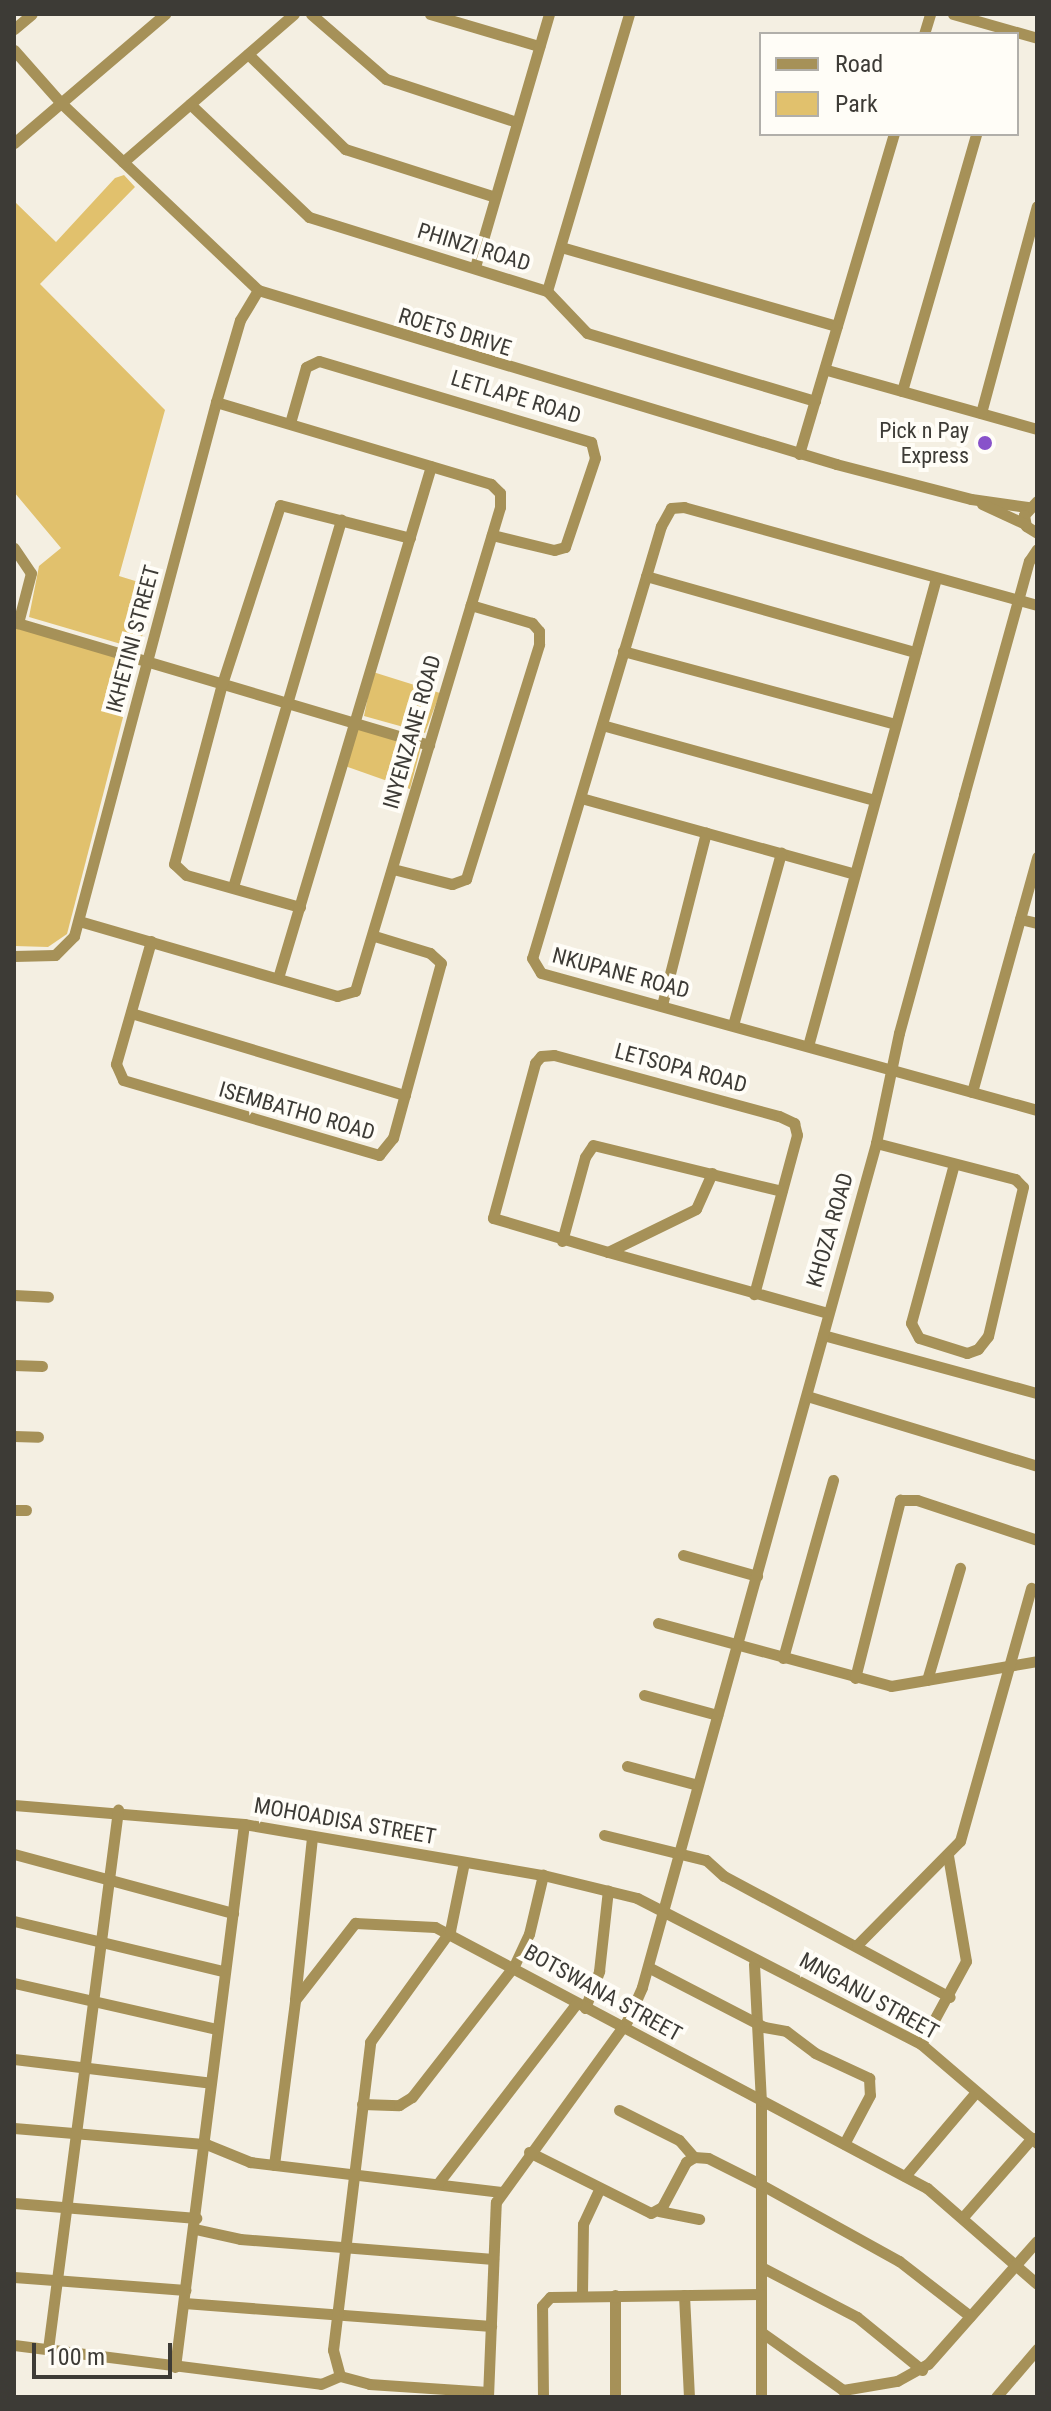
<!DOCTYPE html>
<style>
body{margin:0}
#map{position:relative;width:1051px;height:2411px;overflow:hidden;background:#f4efe2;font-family:"Roboto Condensed",sans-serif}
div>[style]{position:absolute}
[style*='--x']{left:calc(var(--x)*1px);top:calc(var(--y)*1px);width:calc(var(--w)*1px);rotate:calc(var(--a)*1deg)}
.green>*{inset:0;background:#e1c16d}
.minor>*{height:11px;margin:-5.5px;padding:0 5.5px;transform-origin:5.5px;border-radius:5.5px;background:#a69158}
.dots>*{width:22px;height:22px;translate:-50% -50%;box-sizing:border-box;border:4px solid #fffdf7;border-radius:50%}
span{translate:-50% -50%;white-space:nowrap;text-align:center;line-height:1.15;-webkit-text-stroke:8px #fffdf7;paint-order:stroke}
.street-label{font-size:22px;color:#3d3b36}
.poi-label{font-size:22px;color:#3d3b36}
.right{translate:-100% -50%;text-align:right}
.frame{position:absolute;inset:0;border:16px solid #3d3b36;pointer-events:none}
.legend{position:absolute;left:759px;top:32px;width:260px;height:104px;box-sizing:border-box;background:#fffdf7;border:2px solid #b1afaa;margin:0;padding:10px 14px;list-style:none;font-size:24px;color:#3d3b36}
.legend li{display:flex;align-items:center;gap:16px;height:40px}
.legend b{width:40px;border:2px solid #b1afaa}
.scale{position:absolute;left:32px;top:2343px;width:140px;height:36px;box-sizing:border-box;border:4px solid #3d3b36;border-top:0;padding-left:10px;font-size:24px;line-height:28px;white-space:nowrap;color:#3d3b36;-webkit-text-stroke:6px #fffdf7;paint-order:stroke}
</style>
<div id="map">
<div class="green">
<div style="clip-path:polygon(124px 175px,135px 187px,40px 284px,165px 410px,119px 576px,158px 588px,138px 649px,29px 617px,39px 566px,61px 548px,14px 492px,14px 201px,56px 242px,115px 178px)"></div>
<div style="clip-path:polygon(14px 624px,134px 661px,136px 667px,67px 934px,48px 947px,14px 946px)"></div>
<div style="clip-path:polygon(373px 672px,440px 693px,425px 733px,364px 716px)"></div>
<div style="clip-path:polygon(358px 726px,421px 747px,410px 789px,345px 766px)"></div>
</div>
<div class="minor">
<div style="--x:311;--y:14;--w:99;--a:40.9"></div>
<div style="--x:386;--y:79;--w:138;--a:18.2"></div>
<div style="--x:430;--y:14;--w:114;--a:16.4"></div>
<div style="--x:953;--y:14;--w:87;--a:15.9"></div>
<div style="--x:14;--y:29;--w:23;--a:-40"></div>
<div style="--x:924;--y:34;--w:21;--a:-73"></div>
<div style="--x:14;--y:50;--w:69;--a:48.5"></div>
<div style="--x:60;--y:102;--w:273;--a:43.5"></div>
<div style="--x:258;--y:290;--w:604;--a:16.75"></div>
<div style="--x:836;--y:464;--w:139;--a:14.5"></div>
<div style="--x:971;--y:499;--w:57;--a:8.1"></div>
<div style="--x:248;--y:54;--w:136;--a:44.4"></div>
<div style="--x:345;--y:149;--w:157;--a:17.7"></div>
<div style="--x:190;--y:104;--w:164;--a:43.5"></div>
<div style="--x:309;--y:217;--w:249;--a:17.3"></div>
<div style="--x:547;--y:291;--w:58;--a:46.4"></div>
<div style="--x:587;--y:333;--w:238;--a:16.6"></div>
<div style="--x:14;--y:143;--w:199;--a:-40.5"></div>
<div style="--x:123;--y:162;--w:226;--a:-40.9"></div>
<div style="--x:561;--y:247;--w:287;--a:16"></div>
<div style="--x:475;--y:267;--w:264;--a:-73.7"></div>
<div style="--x:547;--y:291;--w:289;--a:-73.5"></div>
<div style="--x:827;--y:370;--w:218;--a:15.7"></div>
<div style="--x:902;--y:391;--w:267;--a:-73.9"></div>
<div style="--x:981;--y:413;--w:214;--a:-74.9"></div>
<div style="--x:290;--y:423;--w:58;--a:-74.1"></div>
<div style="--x:306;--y:367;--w:14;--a:-25"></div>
<div style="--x:319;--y:361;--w:284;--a:16.6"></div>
<div style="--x:591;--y:442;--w:16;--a:76"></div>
<div style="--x:595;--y:458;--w:94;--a:108.6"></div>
<div style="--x:565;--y:547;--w:11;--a:165"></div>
<div style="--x:554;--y:550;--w:64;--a:-166.4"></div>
<div style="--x:799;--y:454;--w:334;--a:-73.5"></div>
<div style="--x:1037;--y:501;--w:19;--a:133"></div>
<div style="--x:1024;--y:515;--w:11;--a:80"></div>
<div style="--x:1026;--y:526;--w:13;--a:32"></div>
<div style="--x:982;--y:504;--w:47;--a:24.9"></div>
<div style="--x:14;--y:548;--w:30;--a:56"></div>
<div style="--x:31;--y:573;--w:52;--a:104.6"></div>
<div style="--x:646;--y:576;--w:280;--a:15.8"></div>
<div style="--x:1037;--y:605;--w:366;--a:-164.5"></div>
<div style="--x:684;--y:507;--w:13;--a:176"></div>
<div style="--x:671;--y:508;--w:21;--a:119"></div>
<div style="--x:661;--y:526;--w:451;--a:106.6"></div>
<div style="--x:532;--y:958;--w:17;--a:59"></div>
<div style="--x:541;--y:973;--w:515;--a:15.44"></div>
<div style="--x:14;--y:622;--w:433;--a:16.5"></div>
<div style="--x:623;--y:651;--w:282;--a:15"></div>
<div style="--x:602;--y:725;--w:282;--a:15.4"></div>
<div style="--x:581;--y:798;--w:284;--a:15.5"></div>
<div style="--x:393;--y:869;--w:61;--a:14.3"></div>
<div style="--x:452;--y:884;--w:15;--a:-20"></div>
<div style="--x:466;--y:879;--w:246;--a:-72.7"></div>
<div style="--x:539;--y:644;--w:13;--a:-90"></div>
<div style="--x:539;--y:631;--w:11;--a:-131"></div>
<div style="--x:532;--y:623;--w:64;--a:-163.6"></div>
<div style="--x:233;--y:887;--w:383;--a:-73.6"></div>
<div style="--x:300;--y:907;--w:118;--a:-164.3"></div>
<div style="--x:186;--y:875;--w:16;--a:-137"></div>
<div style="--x:174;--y:864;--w:186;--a:-75.1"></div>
<div style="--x:222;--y:684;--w:188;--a:-72"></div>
<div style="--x:280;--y:505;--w:134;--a:14.2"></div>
<div style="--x:1020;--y:919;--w:17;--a:13"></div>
<div style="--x:79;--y:921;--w:269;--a:16.2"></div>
<div style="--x:337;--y:996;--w:19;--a:-16"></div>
<div style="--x:355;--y:991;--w:505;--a:-73.32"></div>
<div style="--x:500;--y:507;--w:14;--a:-90"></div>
<div style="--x:500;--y:493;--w:13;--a:-135"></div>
<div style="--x:491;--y:484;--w:287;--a:-163.4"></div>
<div style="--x:151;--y:941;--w:128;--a:105.9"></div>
<div style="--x:116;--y:1064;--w:17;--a:66"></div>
<div style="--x:123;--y:1080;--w:267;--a:16.3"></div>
<div style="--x:379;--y:1155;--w:22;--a:-51"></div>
<div style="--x:393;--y:1138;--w:181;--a:-74.7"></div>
<div style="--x:441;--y:963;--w:15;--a:-138"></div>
<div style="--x:430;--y:953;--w:59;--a:-163.1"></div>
<div style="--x:14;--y:956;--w:41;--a:-1.4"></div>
<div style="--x:55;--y:955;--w:27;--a:-45"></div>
<div style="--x:74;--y:936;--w:553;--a:-75.11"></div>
<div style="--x:216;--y:402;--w:85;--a:-73.7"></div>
<div style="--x:240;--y:320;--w:35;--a:-59"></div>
<div style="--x:278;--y:978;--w:534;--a:-73.36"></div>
<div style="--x:662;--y:1005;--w:178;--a:-75.7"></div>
<div style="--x:131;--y:1013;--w:286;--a:16.7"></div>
<div style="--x:733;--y:1025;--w:179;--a:-74.4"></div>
<div style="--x:808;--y:1046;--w:485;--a:-74.7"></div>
<div style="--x:972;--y:1092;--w:244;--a:-74.5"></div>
<div style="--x:876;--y:1143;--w:144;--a:14.5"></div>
<div style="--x:1015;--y:1179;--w:11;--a:45"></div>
<div style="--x:1023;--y:1187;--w:153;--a:103.2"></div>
<div style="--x:988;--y:1336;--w:16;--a:128"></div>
<div style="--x:978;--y:1349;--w:12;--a:160"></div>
<div style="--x:967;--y:1353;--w:50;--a:-162.6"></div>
<div style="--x:919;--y:1338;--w:17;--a:-118"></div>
<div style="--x:911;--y:1323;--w:165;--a:-74.9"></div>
<div style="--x:712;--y:1173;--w:39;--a:114"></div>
<div style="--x:696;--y:1209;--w:98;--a:154"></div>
<div style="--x:608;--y:1252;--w:120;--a:-163.5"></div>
<div style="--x:493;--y:1218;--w:161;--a:-74.8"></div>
<div style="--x:535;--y:1063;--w:9;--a:-49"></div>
<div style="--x:541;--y:1056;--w:13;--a:-4"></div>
<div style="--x:554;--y:1055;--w:233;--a:15.2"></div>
<div style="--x:779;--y:1116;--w:17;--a:25"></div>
<div style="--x:794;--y:1123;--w:12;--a:76"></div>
<div style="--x:797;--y:1135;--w:165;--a:105.1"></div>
<div style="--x:562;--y:1241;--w:87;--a:-74.7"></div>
<div style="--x:585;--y:1157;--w:14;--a:-56"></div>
<div style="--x:593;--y:1145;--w:194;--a:13.7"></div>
<div style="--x:608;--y:1252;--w:228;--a:15.5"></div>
<div style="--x:14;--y:1295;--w:34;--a:3"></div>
<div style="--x:823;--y:1335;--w:222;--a:15.2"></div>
<div style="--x:14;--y:1365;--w:28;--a:2"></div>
<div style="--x:807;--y:1396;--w:240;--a:16.9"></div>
<div style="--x:14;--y:1436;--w:24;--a:2"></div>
<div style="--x:14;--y:1510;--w:12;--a:0"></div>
<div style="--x:683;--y:1555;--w:77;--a:15.8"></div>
<div style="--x:658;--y:1623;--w:241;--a:15.1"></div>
<div style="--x:891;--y:1686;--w:148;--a:-9.7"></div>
<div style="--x:783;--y:1658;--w:185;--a:-74.3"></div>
<div style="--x:855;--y:1678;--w:184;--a:-75.8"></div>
<div style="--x:900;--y:1500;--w:17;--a:0"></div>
<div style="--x:917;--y:1500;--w:126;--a:18.4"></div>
<div style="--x:927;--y:1680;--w:117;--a:-73.6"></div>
<div style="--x:644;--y:1695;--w:76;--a:15.3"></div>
<div style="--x:627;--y:1766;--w:73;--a:15"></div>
<div style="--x:14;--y:1805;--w:231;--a:4.7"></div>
<div style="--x:244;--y:1824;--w:303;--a:9.7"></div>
<div style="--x:543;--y:1875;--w:97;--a:13.7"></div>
<div style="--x:637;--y:1898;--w:319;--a:27.2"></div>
<div style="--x:921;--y:2044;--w:153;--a:40.5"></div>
<div style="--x:604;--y:1835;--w:105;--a:13.8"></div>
<div style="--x:706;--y:1860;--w:24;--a:42"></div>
<div style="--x:724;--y:1876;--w:256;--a:28.2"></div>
<div style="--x:14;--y:1854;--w:227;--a:15.1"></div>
<div style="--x:14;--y:1921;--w:215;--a:13.5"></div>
<div style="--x:857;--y:1945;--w:146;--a:-45.3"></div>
<div style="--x:960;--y:1841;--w:263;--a:-74.3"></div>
<div style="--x:754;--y:1964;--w:137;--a:87.1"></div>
<div style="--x:761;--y:2101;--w:296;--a:90"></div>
<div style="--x:648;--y:1967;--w:131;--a:27.3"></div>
<div style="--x:764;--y:2027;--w:22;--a:10"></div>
<div style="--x:786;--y:2031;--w:36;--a:37"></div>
<div style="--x:815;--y:2053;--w:60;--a:24.8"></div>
<div style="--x:869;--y:2078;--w:17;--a:87"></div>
<div style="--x:870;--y:2095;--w:55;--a:118"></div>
<div style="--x:14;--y:1983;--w:207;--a:12.8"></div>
<div style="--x:295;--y:1999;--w:164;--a:-84"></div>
<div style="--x:585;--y:2008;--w:40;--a:-69"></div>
<div style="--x:599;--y:1971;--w:81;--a:-83.7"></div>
<div style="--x:921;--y:2044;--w:94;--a:-61.5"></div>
<div style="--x:966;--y:1961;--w:107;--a:-99.7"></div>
<div style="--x:14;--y:2059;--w:198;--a:6.9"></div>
<div style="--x:362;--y:2104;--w:37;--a:2"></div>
<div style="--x:399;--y:2105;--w:15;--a:-32"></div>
<div style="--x:412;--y:2097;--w:166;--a:-52.1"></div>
<div style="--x:514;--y:1966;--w:35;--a:-65"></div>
<div style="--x:529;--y:1934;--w:61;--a:-76.7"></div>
<div style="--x:619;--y:2110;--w:67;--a:26.6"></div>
<div style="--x:679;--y:2140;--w:23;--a:49"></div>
<div style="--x:14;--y:2128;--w:193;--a:4.8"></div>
<div style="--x:206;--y:2144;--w:48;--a:22.2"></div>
<div style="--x:250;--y:2162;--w:253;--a:6.8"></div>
<div style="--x:529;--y:2152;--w:136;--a:26.6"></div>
<div style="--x:651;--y:2213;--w:13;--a:-29"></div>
<div style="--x:662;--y:2207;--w:51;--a:-61.9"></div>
<div style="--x:686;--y:2162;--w:9;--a:-32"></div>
<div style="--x:694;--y:2157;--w:14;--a:4"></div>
<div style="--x:708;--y:2158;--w:58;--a:26.6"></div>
<div style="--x:760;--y:2184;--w:159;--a:29"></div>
<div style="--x:899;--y:2261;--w:90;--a:37.8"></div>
<div style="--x:274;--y:2165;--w:166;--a:-82.7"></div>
<div style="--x:295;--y:2000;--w:98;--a:-52.1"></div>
<div style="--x:355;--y:1923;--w:80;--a:2.9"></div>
<div style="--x:435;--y:1927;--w:557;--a:27.95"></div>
<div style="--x:927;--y:2188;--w:146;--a:41.1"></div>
<div style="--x:905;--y:2176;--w:110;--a:-49.8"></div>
<div style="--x:439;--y:2182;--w:226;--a:-52.4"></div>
<div style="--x:14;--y:2203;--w:183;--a:4.7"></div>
<div style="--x:659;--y:2211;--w:41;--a:11.3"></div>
<div style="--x:963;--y:2217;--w:105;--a:-48.9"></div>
<div style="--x:195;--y:2229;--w:46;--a:12.5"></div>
<div style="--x:240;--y:2239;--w:254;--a:4.5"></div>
<div style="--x:761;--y:2267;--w:108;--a:27.5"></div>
<div style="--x:857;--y:2317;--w:84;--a:39.2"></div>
<div style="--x:14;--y:2277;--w:172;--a:4.3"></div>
<div style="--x:582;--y:2294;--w:70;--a:-89.2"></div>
<div style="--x:583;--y:2224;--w:38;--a:-65"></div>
<div style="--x:615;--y:2295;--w:102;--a:90"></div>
<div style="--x:684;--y:2295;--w:102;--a:87.2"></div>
<div style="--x:184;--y:2303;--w:308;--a:4.3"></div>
<div style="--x:761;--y:2332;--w:100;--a:35.3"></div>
<div style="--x:843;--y:2390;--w:55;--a:-9.5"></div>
<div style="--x:897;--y:2381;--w:35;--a:-29"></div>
<div style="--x:928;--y:2364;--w:164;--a:-48.5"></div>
<div style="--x:14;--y:2345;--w:309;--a:7.2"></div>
<div style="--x:321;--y:2384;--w:21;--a:-23"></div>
<div style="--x:340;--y:2376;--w:30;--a:15"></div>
<div style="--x:369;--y:2384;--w:119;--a:3.8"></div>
<div style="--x:48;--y:2349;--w:544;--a:-82.6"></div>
<div style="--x:175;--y:2367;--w:547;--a:-82.76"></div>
<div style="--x:340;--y:2376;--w:27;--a:-105"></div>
<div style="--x:333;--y:2350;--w:310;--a:-83.1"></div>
<div style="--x:370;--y:2042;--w:137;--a:-54.2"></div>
<div style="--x:450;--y:1931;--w:70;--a:-78.5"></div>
<div style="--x:488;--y:2397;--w:195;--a:-87.7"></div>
<div style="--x:496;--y:2202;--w:223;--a:-54.1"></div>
<div style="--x:627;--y:2021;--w:37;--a:-66"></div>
<div style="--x:642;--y:1987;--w:876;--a:-74.5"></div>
<div style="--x:876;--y:1143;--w:112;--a:-78.2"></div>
<div style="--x:899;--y:1033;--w:247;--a:-74.7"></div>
<div style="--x:964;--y:795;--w:243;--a:-74.5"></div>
<div style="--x:1029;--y:561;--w:14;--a:-56"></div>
<div style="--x:543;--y:2397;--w:91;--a:-90.6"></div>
<div style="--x:542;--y:2306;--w:12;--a:-48"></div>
<div style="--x:550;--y:2297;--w:211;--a:-0.8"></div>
<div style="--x:996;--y:2397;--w:63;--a:-49.5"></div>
</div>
<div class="dots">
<div style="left:985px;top:443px;background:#8852ca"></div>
</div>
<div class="street-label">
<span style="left:474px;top:247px;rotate:17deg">PHINZI ROAD</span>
<span style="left:455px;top:332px;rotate:17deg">ROETS DRIVE</span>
<span style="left:516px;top:397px;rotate:17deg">LETLAPE ROAD</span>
<span style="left:133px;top:639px;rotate:-75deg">IKHETINI STREET</span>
<span style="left:412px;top:732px;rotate:-74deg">INYENZANE ROAD</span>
<span style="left:621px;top:973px;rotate:15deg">NKUPANE ROAD</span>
<span style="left:681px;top:1068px;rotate:15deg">LETSOPA ROAD</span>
<span style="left:297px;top:1111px;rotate:16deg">ISEMBATHO ROAD</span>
<span style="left:830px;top:1230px;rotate:-74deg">KHOZA ROAD</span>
<span style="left:345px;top:1821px;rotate:10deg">MOHOADISA STREET</span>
<span style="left:603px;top:1993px;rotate:29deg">BOTSWANA STREET</span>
<span style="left:869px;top:1996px;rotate:29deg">MNGANU STREET</span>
</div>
<div class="poi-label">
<span class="right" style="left:969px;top:443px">Pick n Pay<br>Express</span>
</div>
<div class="frame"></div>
<ul class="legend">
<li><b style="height:10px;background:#a69158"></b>Road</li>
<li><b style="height:22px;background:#e1c16d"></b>Park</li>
</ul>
<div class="scale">100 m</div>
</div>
